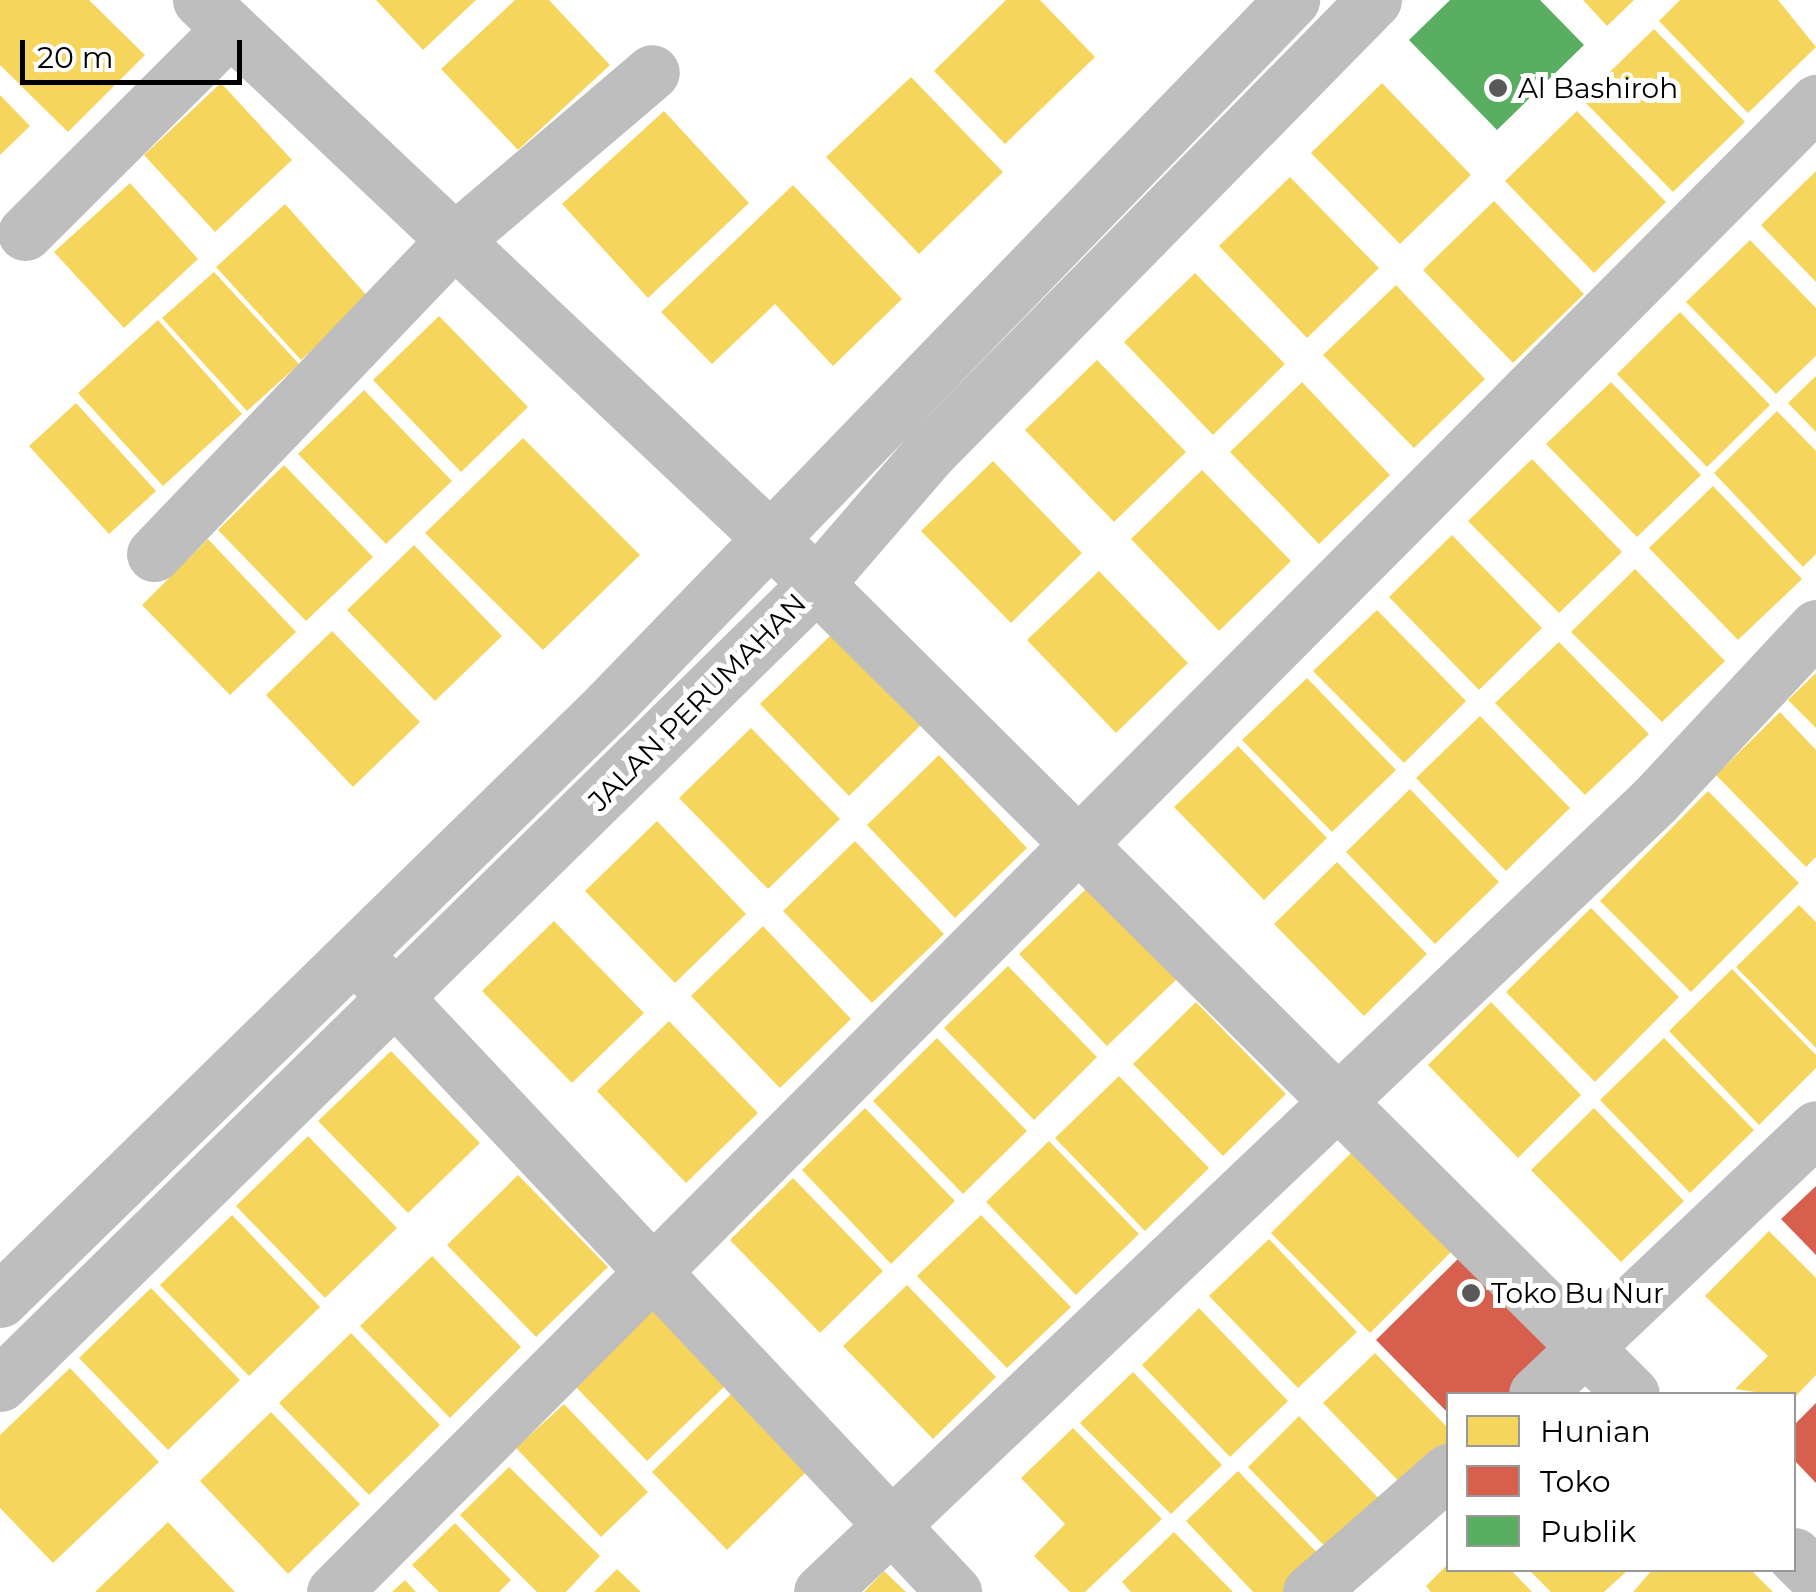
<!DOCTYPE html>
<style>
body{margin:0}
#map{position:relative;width:1816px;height:1592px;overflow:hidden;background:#fff;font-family:Montserrat,sans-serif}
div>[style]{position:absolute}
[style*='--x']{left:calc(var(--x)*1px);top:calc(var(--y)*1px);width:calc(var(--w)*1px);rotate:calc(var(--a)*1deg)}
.homes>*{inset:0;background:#f6d55c}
.shops>*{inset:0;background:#d6604d}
.public>*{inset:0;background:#5aae61}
.minor>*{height:55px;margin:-27.5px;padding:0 27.5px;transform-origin:27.5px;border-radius:27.5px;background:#bebebe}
.dots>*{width:28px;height:28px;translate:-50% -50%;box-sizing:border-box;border:5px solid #fff;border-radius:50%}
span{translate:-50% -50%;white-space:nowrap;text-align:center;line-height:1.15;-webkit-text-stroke:10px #fff;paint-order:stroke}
.poi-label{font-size:28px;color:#000}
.left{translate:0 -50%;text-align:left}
.street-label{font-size:28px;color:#000}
.legend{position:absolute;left:1446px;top:1392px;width:350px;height:180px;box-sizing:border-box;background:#fff;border:2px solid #999;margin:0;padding:12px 18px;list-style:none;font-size:30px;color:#000}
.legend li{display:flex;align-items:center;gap:20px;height:50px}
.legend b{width:50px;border:2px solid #999}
.scale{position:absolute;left:20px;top:40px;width:222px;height:45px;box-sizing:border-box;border:5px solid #000;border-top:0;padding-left:12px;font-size:30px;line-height:35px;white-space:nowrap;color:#000;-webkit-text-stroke:8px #fff;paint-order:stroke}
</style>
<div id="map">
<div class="homes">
<div style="clip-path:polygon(0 0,89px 0,145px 55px,68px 132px,0 65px)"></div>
<div style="clip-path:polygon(376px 0,476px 0,423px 50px)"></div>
<div style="clip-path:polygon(515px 0,549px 0,610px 65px,518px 150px,441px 69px)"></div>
<div style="clip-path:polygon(1006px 0,1040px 0,1095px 57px,1005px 144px,934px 71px)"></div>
<div style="clip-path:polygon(1583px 0,1634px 0,1607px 26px)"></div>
<div style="clip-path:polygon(1680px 0,1778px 0,1816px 47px,1748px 113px,1659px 21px)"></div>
<div style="clip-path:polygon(1654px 29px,1745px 122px,1673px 192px,1582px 99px)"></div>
<div style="clip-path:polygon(911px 77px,1003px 172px,919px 254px,826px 157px)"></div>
<div style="clip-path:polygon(221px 83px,292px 160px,215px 232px,144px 155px)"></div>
<div style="clip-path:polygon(1382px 83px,1471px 175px,1400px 244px,1311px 153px)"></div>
<div style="clip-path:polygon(0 95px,30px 126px,0 155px)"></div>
<div style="clip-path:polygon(664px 111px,749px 203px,648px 298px,562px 204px)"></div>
<div style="clip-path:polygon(1577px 111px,1666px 202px,1594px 273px,1505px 181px)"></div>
<div style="clip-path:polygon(1816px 171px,1816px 282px,1761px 225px)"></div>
<div style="clip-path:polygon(1290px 177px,1379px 268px,1307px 338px,1219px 246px)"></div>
<div style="clip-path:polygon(130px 183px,198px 259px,124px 328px,54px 252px)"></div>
<div style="clip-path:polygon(793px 185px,902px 299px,833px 366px,775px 304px,712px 364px,661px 312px)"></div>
<div style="clip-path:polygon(1494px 201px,1584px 294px,1513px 363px,1423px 270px)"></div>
<div style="clip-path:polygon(285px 204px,369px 298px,301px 360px,216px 267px)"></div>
<div style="clip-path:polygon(1750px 240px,1816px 308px,1816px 356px,1776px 394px,1686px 302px)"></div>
<div style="clip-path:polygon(214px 272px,299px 364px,247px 411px,162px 318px)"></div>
<div style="clip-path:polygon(1195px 273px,1285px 364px,1213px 435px,1124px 342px)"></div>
<div style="clip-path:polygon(1396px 285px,1485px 379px,1414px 448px,1323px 355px)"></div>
<div style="clip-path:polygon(1680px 312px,1770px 405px,1707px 467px,1617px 374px)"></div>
<div style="clip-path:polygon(439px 316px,528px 407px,461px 472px,373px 380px)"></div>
<div style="clip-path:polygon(158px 320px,242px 414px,163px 486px,78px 393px)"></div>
<div style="clip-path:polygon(1097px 360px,1186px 452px,1114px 522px,1025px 430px)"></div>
<div style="clip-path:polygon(1816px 376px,1816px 432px,1788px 403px)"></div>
<div style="clip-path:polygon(1302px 382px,1390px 475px,1319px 544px,1230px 452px)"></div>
<div style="clip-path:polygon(1611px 382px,1701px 475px,1637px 537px,1546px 444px)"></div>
<div style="clip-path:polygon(364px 390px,452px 481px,386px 544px,298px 454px)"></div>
<div style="clip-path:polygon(76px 403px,156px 491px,109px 534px,29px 446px)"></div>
<div style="clip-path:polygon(1777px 411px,1816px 451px,1816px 554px,1803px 567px,1714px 473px)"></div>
<div style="clip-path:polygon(523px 438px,640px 555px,543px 650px,425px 533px)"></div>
<div style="clip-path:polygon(1532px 459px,1622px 552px,1559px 613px,1468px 521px)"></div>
<div style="clip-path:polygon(993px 461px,1082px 553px,1011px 623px,921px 531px)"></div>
<div style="clip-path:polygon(284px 465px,373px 557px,306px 621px,218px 530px)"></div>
<div style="clip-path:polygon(1202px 470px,1291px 561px,1219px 631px,1131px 539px)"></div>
<div style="clip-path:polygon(1713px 486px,1802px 579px,1738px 640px,1649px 548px)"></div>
<div style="clip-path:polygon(1452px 535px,1542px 628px,1479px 690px,1389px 597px)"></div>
<div style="clip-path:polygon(208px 539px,296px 632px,230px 695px,142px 605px)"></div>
<div style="clip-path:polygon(414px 545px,502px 636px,435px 701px,347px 610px)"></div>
<div style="clip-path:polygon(1635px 569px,1725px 661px,1662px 722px,1571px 632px)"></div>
<div style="clip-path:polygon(1099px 571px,1188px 663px,1116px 733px,1027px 640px)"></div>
<div style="clip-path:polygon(1377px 610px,1466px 701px,1404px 763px,1313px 671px)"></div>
<div style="clip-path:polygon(332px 631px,420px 722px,353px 787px,266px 695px)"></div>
<div style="clip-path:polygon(832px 634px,921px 725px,849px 796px,760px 704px)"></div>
<div style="clip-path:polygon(1559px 642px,1649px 734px,1585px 795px,1495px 703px)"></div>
<div style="clip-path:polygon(1816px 673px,1816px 728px,1788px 700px)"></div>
<div style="clip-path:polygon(1307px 678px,1396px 770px,1332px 832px,1242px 740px)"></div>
<div style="clip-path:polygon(1780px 712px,1816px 750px,1816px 857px,1806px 867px,1716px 775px)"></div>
<div style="clip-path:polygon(1480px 716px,1570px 808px,1506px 871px,1416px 778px)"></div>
<div style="clip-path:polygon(751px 728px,840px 819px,768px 889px,679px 798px)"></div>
<div style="clip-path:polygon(1238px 746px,1327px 838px,1264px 900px,1174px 807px)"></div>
<div style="clip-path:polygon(939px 755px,1027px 848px,955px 918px,867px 825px)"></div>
<div style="clip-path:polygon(1410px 789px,1499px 882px,1435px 944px,1346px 852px)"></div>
<div style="clip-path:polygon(1708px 791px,1799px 883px,1691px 992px,1600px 901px)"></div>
<div style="clip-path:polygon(657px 821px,746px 914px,675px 983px,585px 891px)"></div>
<div style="clip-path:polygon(855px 841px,944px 934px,872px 1003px,783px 911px)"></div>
<div style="clip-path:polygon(1337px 862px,1427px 954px,1364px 1016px,1274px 924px)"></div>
<div style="clip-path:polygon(1091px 884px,1180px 976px,1107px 1046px,1019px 954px)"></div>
<div style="clip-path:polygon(1799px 905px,1816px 922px,1816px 1048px,1736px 967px)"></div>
<div style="clip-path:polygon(1591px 908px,1679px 997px,1595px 1082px,1506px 992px)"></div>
<div style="clip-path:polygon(554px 921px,644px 1013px,572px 1083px,482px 991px)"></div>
<div style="clip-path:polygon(763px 926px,851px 1019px,780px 1088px,691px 996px)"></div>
<div style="clip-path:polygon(1008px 966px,1097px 1057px,1034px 1120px,944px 1028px)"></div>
<div style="clip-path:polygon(1732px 969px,1816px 1055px,1816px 1068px,1759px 1125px,1669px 1031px)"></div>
<div style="clip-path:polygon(1196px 1002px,1286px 1094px,1223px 1156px,1133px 1064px)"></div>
<div style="clip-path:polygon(1491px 1002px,1581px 1095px,1518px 1158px,1428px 1065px)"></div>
<div style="clip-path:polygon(669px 1021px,758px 1113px,686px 1183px,597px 1091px)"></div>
<div style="clip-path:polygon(937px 1038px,1027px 1131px,963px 1194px,873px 1101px)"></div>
<div style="clip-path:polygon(1664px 1038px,1754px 1130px,1690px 1193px,1600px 1100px)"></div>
<div style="clip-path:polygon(391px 1051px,480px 1143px,408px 1213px,318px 1121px)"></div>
<div style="clip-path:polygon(1119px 1076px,1209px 1168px,1145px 1231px,1055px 1138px)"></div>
<div style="clip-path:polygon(865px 1108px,955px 1201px,891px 1264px,802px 1170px)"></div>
<div style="clip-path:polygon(1594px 1108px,1684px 1201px,1621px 1262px,1531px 1170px)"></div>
<div style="clip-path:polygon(308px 1136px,397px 1228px,325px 1298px,236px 1206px)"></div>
<div style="clip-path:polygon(1365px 1139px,1464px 1239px,1370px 1333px,1271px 1233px)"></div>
<div style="clip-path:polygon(1049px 1141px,1139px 1234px,1076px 1295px,986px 1202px)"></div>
<div style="clip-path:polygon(518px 1175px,608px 1267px,536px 1337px,447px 1245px)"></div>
<div style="clip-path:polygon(793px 1178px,883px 1271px,820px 1333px,730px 1240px)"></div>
<div style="clip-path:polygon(232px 1215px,320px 1307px,249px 1376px,160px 1285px)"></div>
<div style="clip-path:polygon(981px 1215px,1071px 1307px,1007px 1368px,917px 1276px)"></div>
<div style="clip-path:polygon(1769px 1231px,1816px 1278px,1816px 1375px,1794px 1398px,1735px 1389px,1768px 1356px,1705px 1296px)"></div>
<div style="clip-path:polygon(1269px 1239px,1357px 1332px,1298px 1388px,1209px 1296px)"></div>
<div style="clip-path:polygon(432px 1256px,521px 1347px,450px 1418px,360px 1326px)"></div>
<div style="clip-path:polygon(907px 1285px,996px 1377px,933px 1439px,843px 1346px)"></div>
<div style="clip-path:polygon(151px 1288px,240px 1380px,168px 1450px,79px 1358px)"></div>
<div style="clip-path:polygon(1199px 1308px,1288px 1401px,1230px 1457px,1142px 1365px)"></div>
<div style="clip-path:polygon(653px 1311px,725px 1386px,647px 1461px,574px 1385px)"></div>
<div style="clip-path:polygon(351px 1333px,440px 1425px,369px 1495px,279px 1403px)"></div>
<div style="clip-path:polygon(1375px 1353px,1448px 1428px,1448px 1459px,1412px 1495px,1323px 1403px)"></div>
<div style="clip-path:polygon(70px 1368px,159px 1462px,53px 1563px,0 1508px,0 1435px)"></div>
<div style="clip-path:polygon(1133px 1372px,1222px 1465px,1171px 1514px,1080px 1423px)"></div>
<div style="clip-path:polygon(735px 1390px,810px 1468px,727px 1550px,652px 1472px)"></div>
<div style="clip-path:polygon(564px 1404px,648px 1492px,601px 1537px,516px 1448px)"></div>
<div style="clip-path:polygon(271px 1412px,360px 1504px,288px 1574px,200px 1481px)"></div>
<div style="clip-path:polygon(1299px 1416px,1388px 1508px,1337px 1559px,1248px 1467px)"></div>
<div style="clip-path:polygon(1073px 1428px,1162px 1519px,1085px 1592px,1070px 1592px,1034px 1556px,1065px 1524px,1021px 1478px)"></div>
<div style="clip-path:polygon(509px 1467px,600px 1556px,566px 1592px,537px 1592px,460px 1515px)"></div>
<div style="clip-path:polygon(1238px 1471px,1327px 1563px,1296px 1592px,1253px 1592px,1186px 1521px)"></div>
<div style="clip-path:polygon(168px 1522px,235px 1592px,95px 1592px)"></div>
<div style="clip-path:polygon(455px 1523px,511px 1580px,499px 1592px,439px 1592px,412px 1565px)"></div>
<div style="clip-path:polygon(1174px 1532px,1233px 1592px,1131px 1592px,1122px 1582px)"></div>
<div style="clip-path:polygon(1448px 1564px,1511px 1570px,1532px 1592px,1431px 1592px,1426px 1586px)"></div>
<div style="clip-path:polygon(617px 1569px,641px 1592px,594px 1592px)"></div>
<div style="clip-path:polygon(1529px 1570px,1628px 1570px,1604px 1592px,1551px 1592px)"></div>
<div style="clip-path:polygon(1652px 1570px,1751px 1570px,1773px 1592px,1633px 1592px)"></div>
<div style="clip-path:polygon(884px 1571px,906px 1592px,864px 1592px)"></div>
<div style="clip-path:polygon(405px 1580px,416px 1592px,392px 1592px)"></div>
</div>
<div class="shops">
<div style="clip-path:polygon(1816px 1186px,1816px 1255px,1781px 1219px)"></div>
<div style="clip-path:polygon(1471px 1246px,1570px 1345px,1520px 1394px,1448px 1394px,1448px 1413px,1376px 1340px)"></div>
<div style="clip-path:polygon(1816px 1403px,1816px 1483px,1794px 1460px,1794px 1425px)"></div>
</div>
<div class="public">
<div style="clip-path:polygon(1450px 0,1540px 0,1584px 45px,1497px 130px,1409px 40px)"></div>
</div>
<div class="minor">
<div style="--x:200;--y:0;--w:785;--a:43.35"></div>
<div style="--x:771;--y:539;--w:1213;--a:44.8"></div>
<div style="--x:25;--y:233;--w:288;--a:-44.9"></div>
<div style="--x:154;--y:554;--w:429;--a:-46.3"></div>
<div style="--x:450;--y:244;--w:265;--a:-40.4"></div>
<div style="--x:372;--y:973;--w:850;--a:46.76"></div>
<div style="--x:0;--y:1300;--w:851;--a:-44.33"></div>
<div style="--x:609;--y:705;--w:982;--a:-45.91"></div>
<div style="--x:0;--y:1384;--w:1141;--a:-44.43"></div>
<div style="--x:815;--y:585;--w:174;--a:-49.2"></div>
<div style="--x:929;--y:453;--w:635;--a:-45.51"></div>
<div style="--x:1536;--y:1394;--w:386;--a:-43.5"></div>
<div style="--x:1794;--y:1555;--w:31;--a:45"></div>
<div style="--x:334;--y:1592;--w:2102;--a:-45.15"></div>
<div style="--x:821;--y:1592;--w:1149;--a:-43.52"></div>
<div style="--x:1654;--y:801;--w:238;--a:-47"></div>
<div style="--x:1310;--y:1592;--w:184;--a:-41.2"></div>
</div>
<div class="dots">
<div style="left:1498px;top:88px;background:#595959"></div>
<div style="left:1471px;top:1293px;background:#595959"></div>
</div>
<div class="poi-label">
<span class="left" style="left:1518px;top:88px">Al Bashiroh</span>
<span class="left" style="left:1491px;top:1293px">Toko Bu Nur</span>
</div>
<div class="street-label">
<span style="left:697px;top:702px;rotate:-45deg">JALAN PERUMAHAN</span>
</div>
<ul class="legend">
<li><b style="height:28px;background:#f6d55c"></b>Hunian</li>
<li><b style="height:28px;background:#d6604d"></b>Toko</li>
<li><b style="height:28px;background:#5aae61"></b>Publik</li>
</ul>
<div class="scale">20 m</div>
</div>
